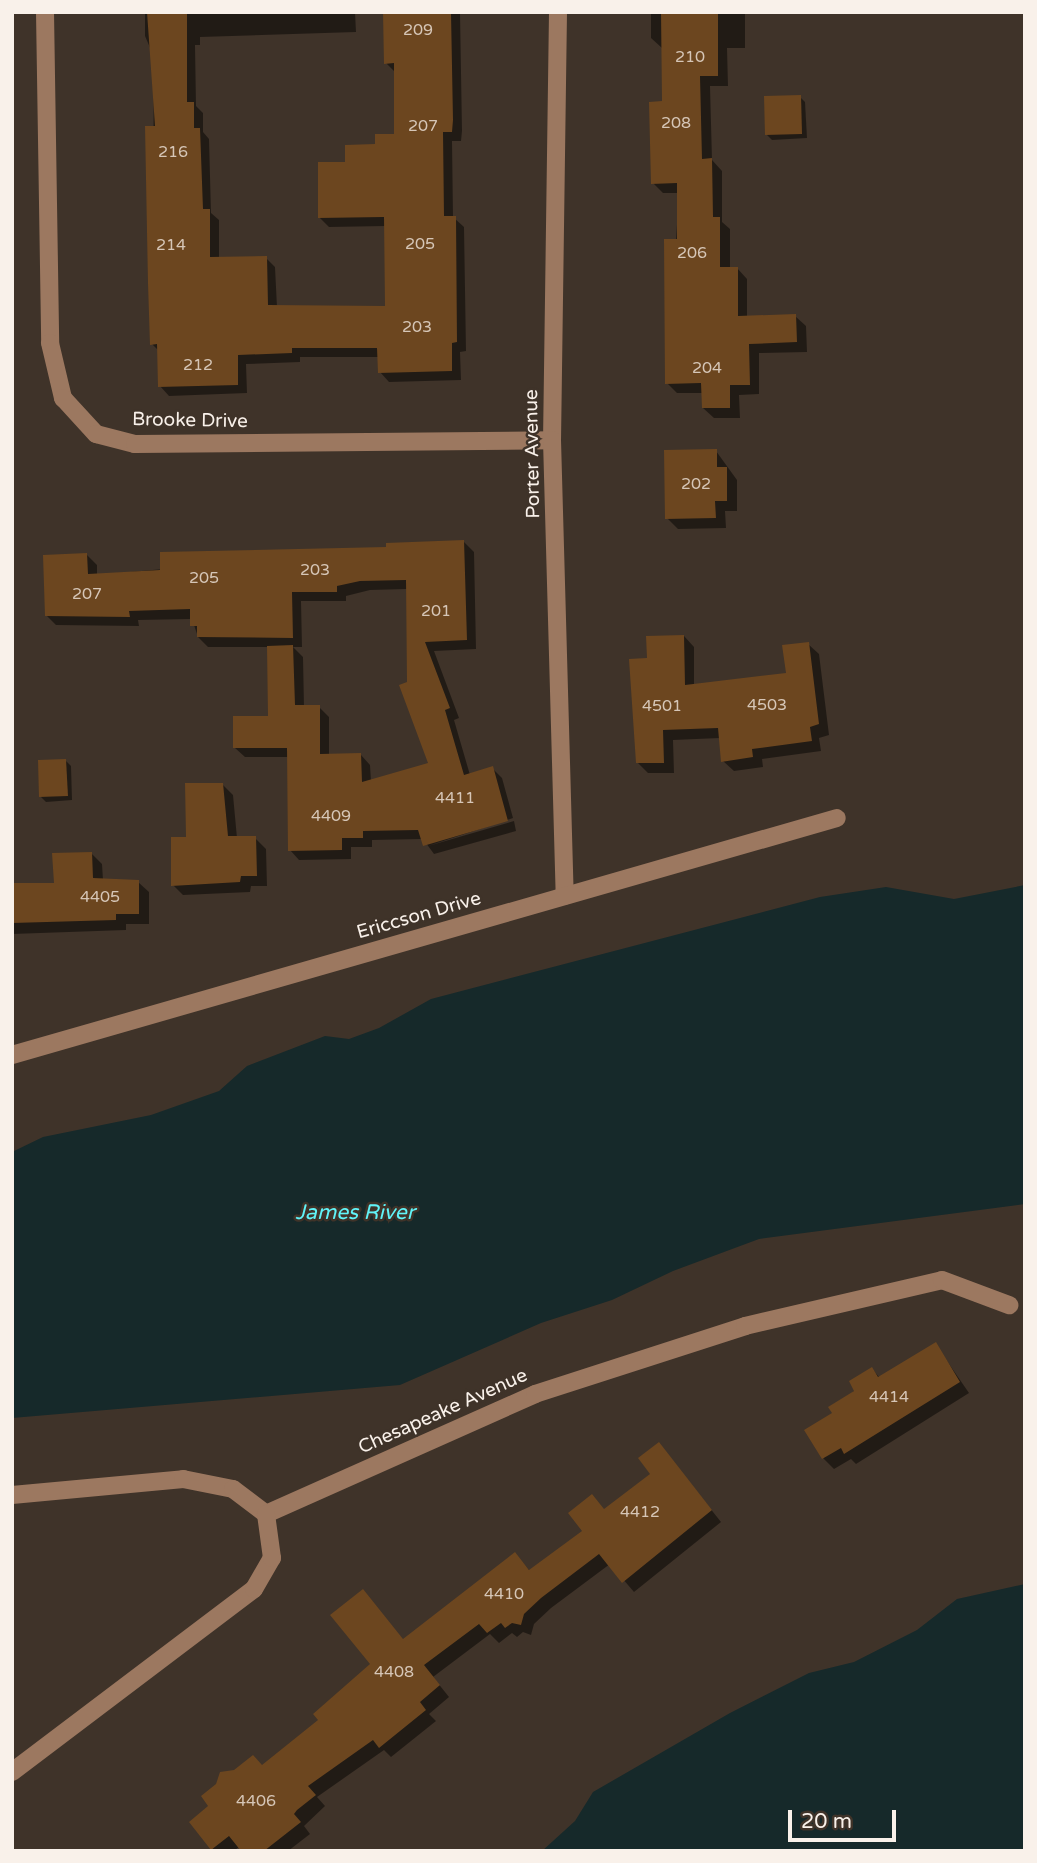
<!DOCTYPE html>
<style>
body{margin:0}
#map{position:relative;width:1037px;height:1863px;overflow:hidden;background:#3f3329;font-family:"Varela Round",sans-serif}
div>[style]{position:absolute}
[style*='--x']{left:calc(var(--x)*1px);top:calc(var(--y)*1px);width:calc(var(--w)*1px);rotate:calc(var(--a)*1deg)}
.water>*{inset:0;background:#16292a}
.shadow>*{inset:0;background:#0007}
.building>*{inset:0;background:#6c461f}
.minor>*{height:18px;margin:-9px;padding:0 9px;transform-origin:9px;border-radius:9px;background:#9c7860}
span{translate:-50% -50%;white-space:nowrap;text-align:center;line-height:1.15;-webkit-text-stroke:5px #3f3329;paint-order:stroke}
.number-label{font-size:16px;color:#d6c6b7}
.number-label span{-webkit-text-stroke-width:0}
.street-label{font-size:19px;color:#f9f1ea}
.water-label{font-size:21px;color:#60f4f8;font-style:italic}
.frame{position:absolute;inset:0;border:14px solid #f9f1ea;pointer-events:none}
.scale{position:absolute;left:788px;top:1810px;width:108px;height:32px;box-sizing:border-box;border:4px solid #f9f1ea;border-top:0;padding-left:9px;font-size:21px;line-height:24px;white-space:nowrap;color:#f9f1ea;-webkit-text-stroke:5px #3f3329;paint-order:stroke}
</style>
<div id="map">
<div class="water">
<div style="clip-path:polygon(1025px 885px,1025px 1204px,759px 1239px,673px 1271px,612px 1300px,541px 1323px,400px 1385px,12px 1418px,12px 1152px,43px 1137px,151px 1115px,219px 1091px,247px 1066px,325px 1036px,349px 1039px,379px 1028px,431px 999px,820px 897px,886px 887px,954px 899px)"></div>
<div style="clip-path:polygon(1025px 1584px,1025px 1851px,542px 1851px,575px 1821px,593px 1792px,730px 1713px,809px 1673px,854px 1662px,917px 1630px,957px 1599px)"></div>
</div>
<div class="shadow">
<div style="clip-path:polygon(145px 12px,355px 12px,356px 32px,200px 37px,200px 45px,195px 45px,196px 106px,203px 113px,203px 132px,209px 139px,211px 213px,219px 220px,219px 258px,266px 258px,275px 267px,277px 307px,386px 307px,386px 226px,329px 227px,319px 217px,346px 163px,396px 136px,395px 72px,386px 63px,385px 12px,460px 12px,462px 131px,461px 141px,452px 141px,453px 217px,464px 227px,466px 351px,460px 352px,461px 380px,389px 382px,380px 372px,379px 357px,300px 357px,300px 362px,246px 364px,247px 393px,169px 396px,160px 386px,159px 351px,152px 344px,154px 57px,145px 36px)"></div>
<div style="clip-path:polygon(651px 12px,745px 12px,745px 48px,727px 48px,728px 86px,710px 86px,712px 160px,722px 171px,722px 222px,730px 229px,730px 268px,737px 268px,747px 279px,747px 317px,795px 316px,806px 326px,807px 352px,759px 353px,759px 394px,739px 395px,740px 418px,714px 418px,703px 408px,703px 393px,677px 393px,667px 383px,679px 193px,663px 193px,653px 183px,663px 103px,662px 48px,651px 38px)"></div>
<div style="clip-path:polygon(800px 97px,805px 102px,807px 138px,772px 140px,767px 135px)"></div>
<div style="clip-path:polygon(716px 451px,737px 480px,737px 511px,725px 511px,726px 528px,678px 529px,667px 518px)"></div>
<div style="clip-path:polygon(evenodd,464px 542px,474px 552px,476px 649px,434px 651px,459px 718px,454px 720px,470px 775px,492px 768px,502px 778px,513px 818px,428px 846px,514px 821px,516px 831px,434px 854px,423px 839px,372px 840px,372px 847px,351px 847px,351px 859px,299px 860px,290px 850px,289px 757px,245px 757px,235px 748px,270px 718px,269px 647px,208px 647px,198px 637px,192px 619px,138px 620px,139px 626px,56px 625px,47px 616px,87px 555px,97px 565px,97px 575px,464px 542px,407px 589px,409px 683px,430px 764px,371px 781px,370px 765px,361px 755px,329px 755px,329px 717px,319px 707px,304px 707px,303px 657px,293px 647px,302px 647px,301px 601px,346px 601px,346px 596px,370px 590px,407px 589px)"></div>
<div style="clip-path:polygon(684px 636px,694px 647px,694px 686px,788px 675px,808px 644px,819px 654px,829px 735px,819px 738px,821px 751px,762px 759px,763px 767px,734px 771px,723px 761px,720px 738px,673px 740px,674px 773px,648px 773px,638px 763px,649px 660px)"></div>
<div style="clip-path:polygon(66px 761px,71px 766px,72px 800px,46px 802px,41px 797px)"></div>
<div style="clip-path:polygon(222px 784px,233px 795px,237px 838px,255px 838px,266px 849px,267px 886px,251px 886px,250px 892px,183px 895px,173px 885px,188px 839px)"></div>
<div style="clip-path:polygon(91px 853px,102px 864px,103px 880px,138px 882px,149px 892px,149px 924px,126px 924px,126px 930px,12px 934px,12px 883px,55px 884px)"></div>
<div style="clip-path:polygon(936px 1345px,969px 1393px,856px 1464px,851px 1459px,834px 1469px,823px 1458px,835px 1414px,872px 1369px,880px 1378px)"></div>
<div style="clip-path:polygon(659px 1444px,721px 1522px,634px 1592px,610px 1564px,551px 1608px,534px 1624px,531px 1635px,523px 1632px,517px 1637px,512px 1633px,499px 1643px,490px 1634px,433px 1677px,449px 1697px,429px 1714px,436px 1721px,391px 1757px,384px 1750px,317px 1797px,325px 1806px,304px 1826px,310px 1834px,288px 1851px,244px 1851px,240px 1846px,234px 1851px,215px 1851px,191px 1822px,320px 1720px,372px 1664px,363px 1591px,404px 1641px,515px 1554px,530px 1571px,584px 1531px,592px 1497px,605px 1511px,652px 1474px)"></div>
</div>
<div class="building">
<div style="clip-path:polygon(147px 12px,187px 12px,187px 102px,194px 102px,194px 128px,200px 128px,203px 209px,210px 209px,210px 257px,267px 256px,268px 305px,385px 306px,384px 217px,318px 218px,318px 162px,345px 162px,345px 145px,375px 144px,375px 134px,394px 134px,394px 63px,384px 64px,383px 12px,451px 12px,453px 120px,452px 132px,443px 132px,444px 216px,456px 216px,457px 342px,452px 343px,452px 371px,378px 373px,377px 348px,292px 348px,292px 353px,238px 355px,238px 385px,158px 387px,157px 344px,150px 345px,148px 283px,145px 126px,155px 126px)"></div>
<div style="clip-path:polygon(661px 12px,718px 12px,718px 76px,700px 76px,702px 159px,712px 158px,713px 217px,720px 217px,720px 267px,738px 267px,738px 316px,796px 314px,797px 342px,749px 344px,750px 385px,730px 385px,730px 408px,702px 408px,701px 383px,665px 384px,664px 239px,677px 239px,677px 183px,651px 184px,649px 102px,662px 101px)"></div>
<div style="clip-path:polygon(801px 95px,802px 134px,765px 135px,764px 96px)"></div>
<div style="clip-path:polygon(717px 449px,717px 467px,727px 467px,727px 501px,715px 501px,716px 518px,665px 519px,664px 450px)"></div>
<div style="clip-path:polygon(464px 540px,467px 640px,425px 642px,450px 708px,445px 710px,464px 775px,493px 766px,508px 821px,423px 846px,418px 830px,363px 831px,363px 838px,342px 838px,342px 850px,288px 851px,287px 748px,233px 748px,233px 716px,268px 716px,267px 646px,293px 645px,295px 705px,320px 705px,320px 754px,361px 753px,362px 782px,428px 763px,399px 685px,407px 682px,406px 580px,360px 581px,337px 586px,337px 592px,292px 592px,293px 638px,197px 637px,197px 626px,190px 626px,190px 609px,129px 611px,130px 617px,45px 616px,43px 555px,87px 553px,88px 574px,160px 570px,160px 552px,386px 547px,386px 543px)"></div>
<div style="clip-path:polygon(684px 635px,685px 685px,786px 673px,782px 645px,809px 642px,819px 724px,810px 727px,812px 741px,752px 749px,753px 757px,721px 762px,718px 728px,663px 730px,664px 763px,636px 763px,629px 659px,647px 658px,646px 636px)"></div>
<div style="clip-path:polygon(66px 759px,68px 796px,39px 797px,38px 760px)"></div>
<div style="clip-path:polygon(185px 783px,223px 783px,228px 836px,256px 836px,257px 876px,241px 876px,240px 882px,171px 886px,171px 837px,186px 837px)"></div>
<div style="clip-path:polygon(92px 852px,93px 878px,139px 880px,139px 914px,116px 914px,116px 920px,12px 923px,12px 883px,54px 883px,52px 853px)"></div>
<div style="clip-path:polygon(936px 1342px,960px 1382px,844px 1454px,841px 1448px,822px 1459px,804px 1430px,832px 1413px,828px 1407px,854px 1391px,849px 1381px,872px 1367px,878px 1377px)"></div>
<div style="clip-path:polygon(659px 1442px,712px 1510px,622px 1583px,599px 1554px,541px 1598px,524px 1614px,521px 1625px,512px 1623px,505px 1628px,501px 1623px,487px 1633px,479px 1624px,424px 1665px,440px 1685px,420px 1702px,426px 1710px,379px 1748px,373px 1740px,308px 1786px,316px 1795px,297px 1810px,294px 1814px,301px 1822px,264px 1851px,241px 1851px,229px 1836px,211px 1850px,189px 1822px,208px 1806px,201px 1796px,216px 1784px,220px 1772px,234px 1770px,253px 1755px,262px 1765px,318px 1720px,313px 1714px,370px 1664px,330px 1615px,363px 1589px,403px 1639px,515px 1552px,529px 1570px,582px 1531px,568px 1513px,592px 1494px,604px 1509px,650px 1474px,638px 1458px)"></div>
</div>
<div class="minor">
<div style="--x:45;--y:12;--w:331;--a:89.1"></div>
<div style="--x:50;--y:343;--w:57;--a:76.7"></div>
<div style="--x:63;--y:398;--w:49;--a:47.5"></div>
<div style="--x:96;--y:434;--w:40;--a:14.4"></div>
<div style="--x:135;--y:444;--w:417;--a:-0.5"></div>
<div style="--x:558;--y:12;--w:428;--a:90.8"></div>
<div style="--x:552;--y:440;--w:456;--a:88.4"></div>
<div style="--x:12;--y:1055;--w:858;--a:-16.03"></div>
<div style="--x:12;--y:1495;--w:172;--a:-5.3"></div>
<div style="--x:183;--y:1479;--w:51;--a:11.3"></div>
<div style="--x:233;--y:1489;--w:41;--a:37.1"></div>
<div style="--x:266;--y:1514;--w:295;--a:-24"></div>
<div style="--x:535;--y:1394;--w:221;--a:-17.9"></div>
<div style="--x:745;--y:1326;--w:202;--a:-13.1"></div>
<div style="--x:942;--y:1280;--w:72;--a:20.5"></div>
<div style="--x:12;--y:1772;--w:303;--a:-37.1"></div>
<div style="--x:254;--y:1589;--w:36;--a:-60"></div>
<div style="--x:272;--y:1558;--w:44;--a:-97.8"></div>
</div>
<div class="number-label">
<span style="left:418px;top:30px">209</span>
<span style="left:690px;top:57px">210</span>
<span style="left:676px;top:123px">208</span>
<span style="left:423px;top:126px">207</span>
<span style="left:173px;top:152px">216</span>
<span style="left:420px;top:244px">205</span>
<span style="left:171px;top:245px">214</span>
<span style="left:692px;top:253px">206</span>
<span style="left:417px;top:327px">203</span>
<span style="left:198px;top:365px">212</span>
<span style="left:707px;top:368px">204</span>
<span style="left:696px;top:484px">202</span>
<span style="left:315px;top:570px">203</span>
<span style="left:204px;top:578px">205</span>
<span style="left:87px;top:594px">207</span>
<span style="left:436px;top:611px">201</span>
<span style="left:767px;top:705px">4503</span>
<span style="left:662px;top:706px">4501</span>
<span style="left:455px;top:798px">4411</span>
<span style="left:331px;top:816px">4409</span>
<span style="left:100px;top:897px">4405</span>
<span style="left:889px;top:1397px">4414</span>
<span style="left:640px;top:1512px">4412</span>
<span style="left:504px;top:1594px">4410</span>
<span style="left:394px;top:1672px">4408</span>
<span style="left:256px;top:1801px">4406</span>
</div>
<div class="street-label">
<span style="left:190px;top:421px;rotate:1deg">Brooke Drive</span>
<span style="left:533px;top:454px;rotate:-91deg">Porter Avenue</span>
<span style="left:419px;top:916px;rotate:-16deg">Ericcson Drive</span>
<span style="left:443px;top:1412px;rotate:-24deg">Chesapeake Avenue</span>
</div>
<div class="water-label">
<span style="left:355px;top:1213px">James River</span>
</div>
<div class="frame"></div>
<div class="scale">20 m</div>
</div>
